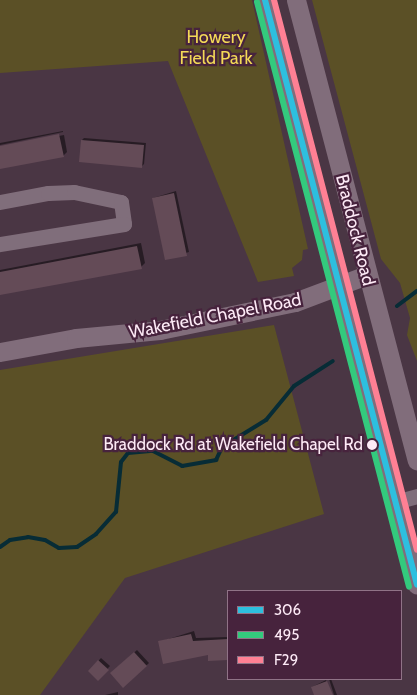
<!DOCTYPE html>
<style>
body{margin:0}
#map{position:relative;width:417px;height:695px;overflow:hidden;background:#4a3644;font-family:Cabin,sans-serif}
div>[style]{position:absolute}
[style*='--x']{left:calc(var(--x)*1px);top:calc(var(--y)*1px);width:calc(var(--w)*1px);rotate:calc(var(--a)*1deg)}
.green>*{inset:0;background:#5b5026}
.shadow>*{inset:0;background:#0007}
.stream>*{height:4px;margin:-2px;padding:0 2px;transform-origin:2px;border-radius:2px;background:#072c36}
.building>*{inset:0;background:#644b57}
.minor>*{height:15px;margin:-7.5px;padding:0 7.5px;transform-origin:7.5px;border-radius:7.5px;background:#806e7b}
.major>*{height:19px;margin:-9.5px;padding:0 9.5px;transform-origin:9.5px;border-radius:9.5px;background:#816d7b}
.bus-1>*{height:6px;margin:-3px;padding:0 3px;transform-origin:3px;border-radius:3px;background:#2dbfdf}
.bus-2>*{height:6px;margin:-3px;padding:0 3px;transform-origin:3px;border-radius:3px;background:#33ca7d}
.bus-3>*{height:6px;margin:-3px;padding:0 3px;transform-origin:3px;border-radius:3px;background:#ff8094}
.dots>*{width:14px;height:14px;translate:-50% -50%;box-sizing:border-box;border:2px solid #47233d;border-radius:50%}
span{translate:-50% -50%;white-space:nowrap;text-align:center;line-height:1.15;-webkit-text-stroke:4.5px #47233d;paint-order:stroke}
.bus-label{font-size:17px;color:#fdeaf6}
.right{translate:-100% -50%;text-align:right}
.park-label{font-size:18px;color:#f3d957}
.street-label{font-size:18px;color:#fdeaf6}
.legend{position:absolute;left:227px;top:590px;width:175px;height:90px;box-sizing:border-box;background:#47233d;border:1px solid #907387;margin:0;padding:6px 9px;list-style:none;font-size:15px;color:#fdeaf6}
.legend li{display:flex;align-items:center;gap:10px;height:25px}
.legend b{width:25px;border:1px solid #907387}
</style>
<div id="map">
<div class="green">
<div style="clip-path:polygon(0 0,252px 0,308px 249px,303px 250px,302px 260px,292px 268px,294px 276px,258px 282px,168px 61px,0 73px)"></div>
<div style="clip-path:polygon(312px 0,417px 0,417px 361px,407px 335px,410px 318px,400px 283px,381px 259px)"></div>
<div style="clip-path:polygon(274px 325px,324px 514px,125px 578px,40px 695px,0 695px,0 370px)"></div>
</div>
<div class="shadow">
<div style="clip-path:polygon(63px 131px,63px 132px,0 145px,0 143px)"></div>
<div style="clip-path:polygon(64px 135px,67px 152px,63px 156px,0 168px,0 147px)"></div>
<div style="clip-path:polygon(84px 138px,146px 143px,144px 164px,141px 167px,82px 140px)"></div>
<div style="clip-path:polygon(176px 191px,189px 252px,166px 259px,153px 198px)"></div>
<div style="clip-path:polygon(141px 243px,145px 263px,141px 267px,0 294px,0 270px)"></div>
<div style="clip-path:polygon(194px 631px,196px 638px,228px 637px,228px 658px,210px 659px,209px 653px,159px 642px)"></div>
<div style="clip-path:polygon(137px 650px,149px 663px,123px 687px,111px 673px)"></div>
<div style="clip-path:polygon(101px 658px,110px 666px,98px 679px,89px 671px)"></div>
<div style="clip-path:polygon(329px 679px,331px 679px,337px 695px,334px 695px)"></div>
<div style="clip-path:polygon(326px 680px,332px 695px,315px 695px,312px 687px)"></div>
<div style="clip-path:polygon(118px 692px,118px 695px,105px 695px)"></div>
</div>
<div class="stream">
<div style="--x:397;--y:306;--w:25;--a:-37"></div>
<div style="--x:0;--y:547;--w:12;--a:-35"></div>
<div style="--x:10;--y:540;--w:18;--a:-9"></div>
<div style="--x:28;--y:537;--w:17;--a:10"></div>
<div style="--x:45;--y:540;--w:16;--a:30"></div>
<div style="--x:59;--y:548;--w:18;--a:-3"></div>
<div style="--x:77;--y:547;--w:23;--a:-34"></div>
<div style="--x:96;--y:534;--w:30;--a:-48"></div>
<div style="--x:116;--y:512;--w:50;--a:-84.3"></div>
<div style="--x:121;--y:462;--w:11;--a:-52"></div>
<div style="--x:128;--y:453;--w:25;--a:-5"></div>
<div style="--x:153;--y:451;--w:33;--a:27"></div>
<div style="--x:182;--y:466;--w:35;--a:-10"></div>
<div style="--x:216;--y:460;--w:14;--a:-65"></div>
<div style="--x:222;--y:447;--w:52;--a:-31.5"></div>
<div style="--x:266;--y:420;--w:44;--a:-50.5"></div>
<div style="--x:294;--y:386;--w:46;--a:-32.7"></div>
</div>
<div class="building">
<div style="clip-path:polygon(59px 134px,64px 157px,0 169px,0 146px)"></div>
<div style="clip-path:polygon(81px 140px,144px 145px,142px 168px,79px 162px)"></div>
<div style="clip-path:polygon(174px 193px,187px 256px,165px 260px,152px 198px)"></div>
<div style="clip-path:polygon(137px 246px,142px 269px,0 295px,0 272px)"></div>
<div style="clip-path:polygon(191px 634px,193px 641px,228px 639px,228px 660px,208px 661px,208px 655px,163px 664px,158px 641px)"></div>
<div style="clip-path:polygon(134px 652px,147px 666px,123px 688px,110px 673px)"></div>
<div style="clip-path:polygon(98px 660px,109px 670px,98px 681px,88px 671px)"></div>
<div style="clip-path:polygon(327px 681px,333px 695px,314px 695px,311px 687px)"></div>
</div>
<div class="minor">
<div style="--x:0;--y:202;--w:49;--a:-10.6"></div>
<div style="--x:48;--y:193;--w:26;--a:-2"></div>
<div style="--x:74;--y:192;--w:48;--a:12"></div>
<div style="--x:121;--y:202;--w:22;--a:82"></div>
<div style="--x:124;--y:224;--w:126;--a:170.8"></div>
<div style="--x:395;--y:502;--w:23;--a:-15"></div>
</div>
<div class="major">
<div style="--x:265;--y:0;--w:604;--a:75.43"></div>
<div style="--x:296;--y:0;--w:476;--a:75.3"></div>
<div style="--x:0;--y:352;--w:77;--a:-10.4"></div>
<div style="--x:76;--y:338;--w:84;--a:-5.4"></div>
<div style="--x:160;--y:330;--w:138;--a:-11.7"></div>
<div style="--x:295;--y:302;--w:77;--a:-20.6"></div>
</div>
<div class="bus-1">
<div style="--x:265;--y:0;--w:604;--a:75.43"></div>
</div>
<div class="bus-2">
<div style="--x:257;--y:2;--w:604;--a:75.43"></div>
</div>
<div class="bus-3">
<div style="--x:274;--y:0;--w:568;--a:75.43"></div>
</div>
<div class="dots">
<div style="left:372px;top:445px;background:#fdeaf6"></div>
</div>
<div class="bus-label">
<span class="right" style="left:363px;top:445px">Braddock Rd at Wakefield Chapel Rd</span>
</div>
<div class="park-label">
<span style="left:216px;top:48px">Howery<br>Field Park</span>
</div>
<div class="street-label">
<span style="left:355px;top:230px;rotate:76deg">Braddock Road</span>
<span style="left:215px;top:316px;rotate:-11deg">Wakefield Chapel Road</span>
</div>
<ul class="legend">
<li><b style="height:6px;background:#2dbfdf"></b>306</li>
<li><b style="height:6px;background:#33ca7d"></b>495</li>
<li><b style="height:6px;background:#ff8094"></b>F29</li>
</ul>
</div>
